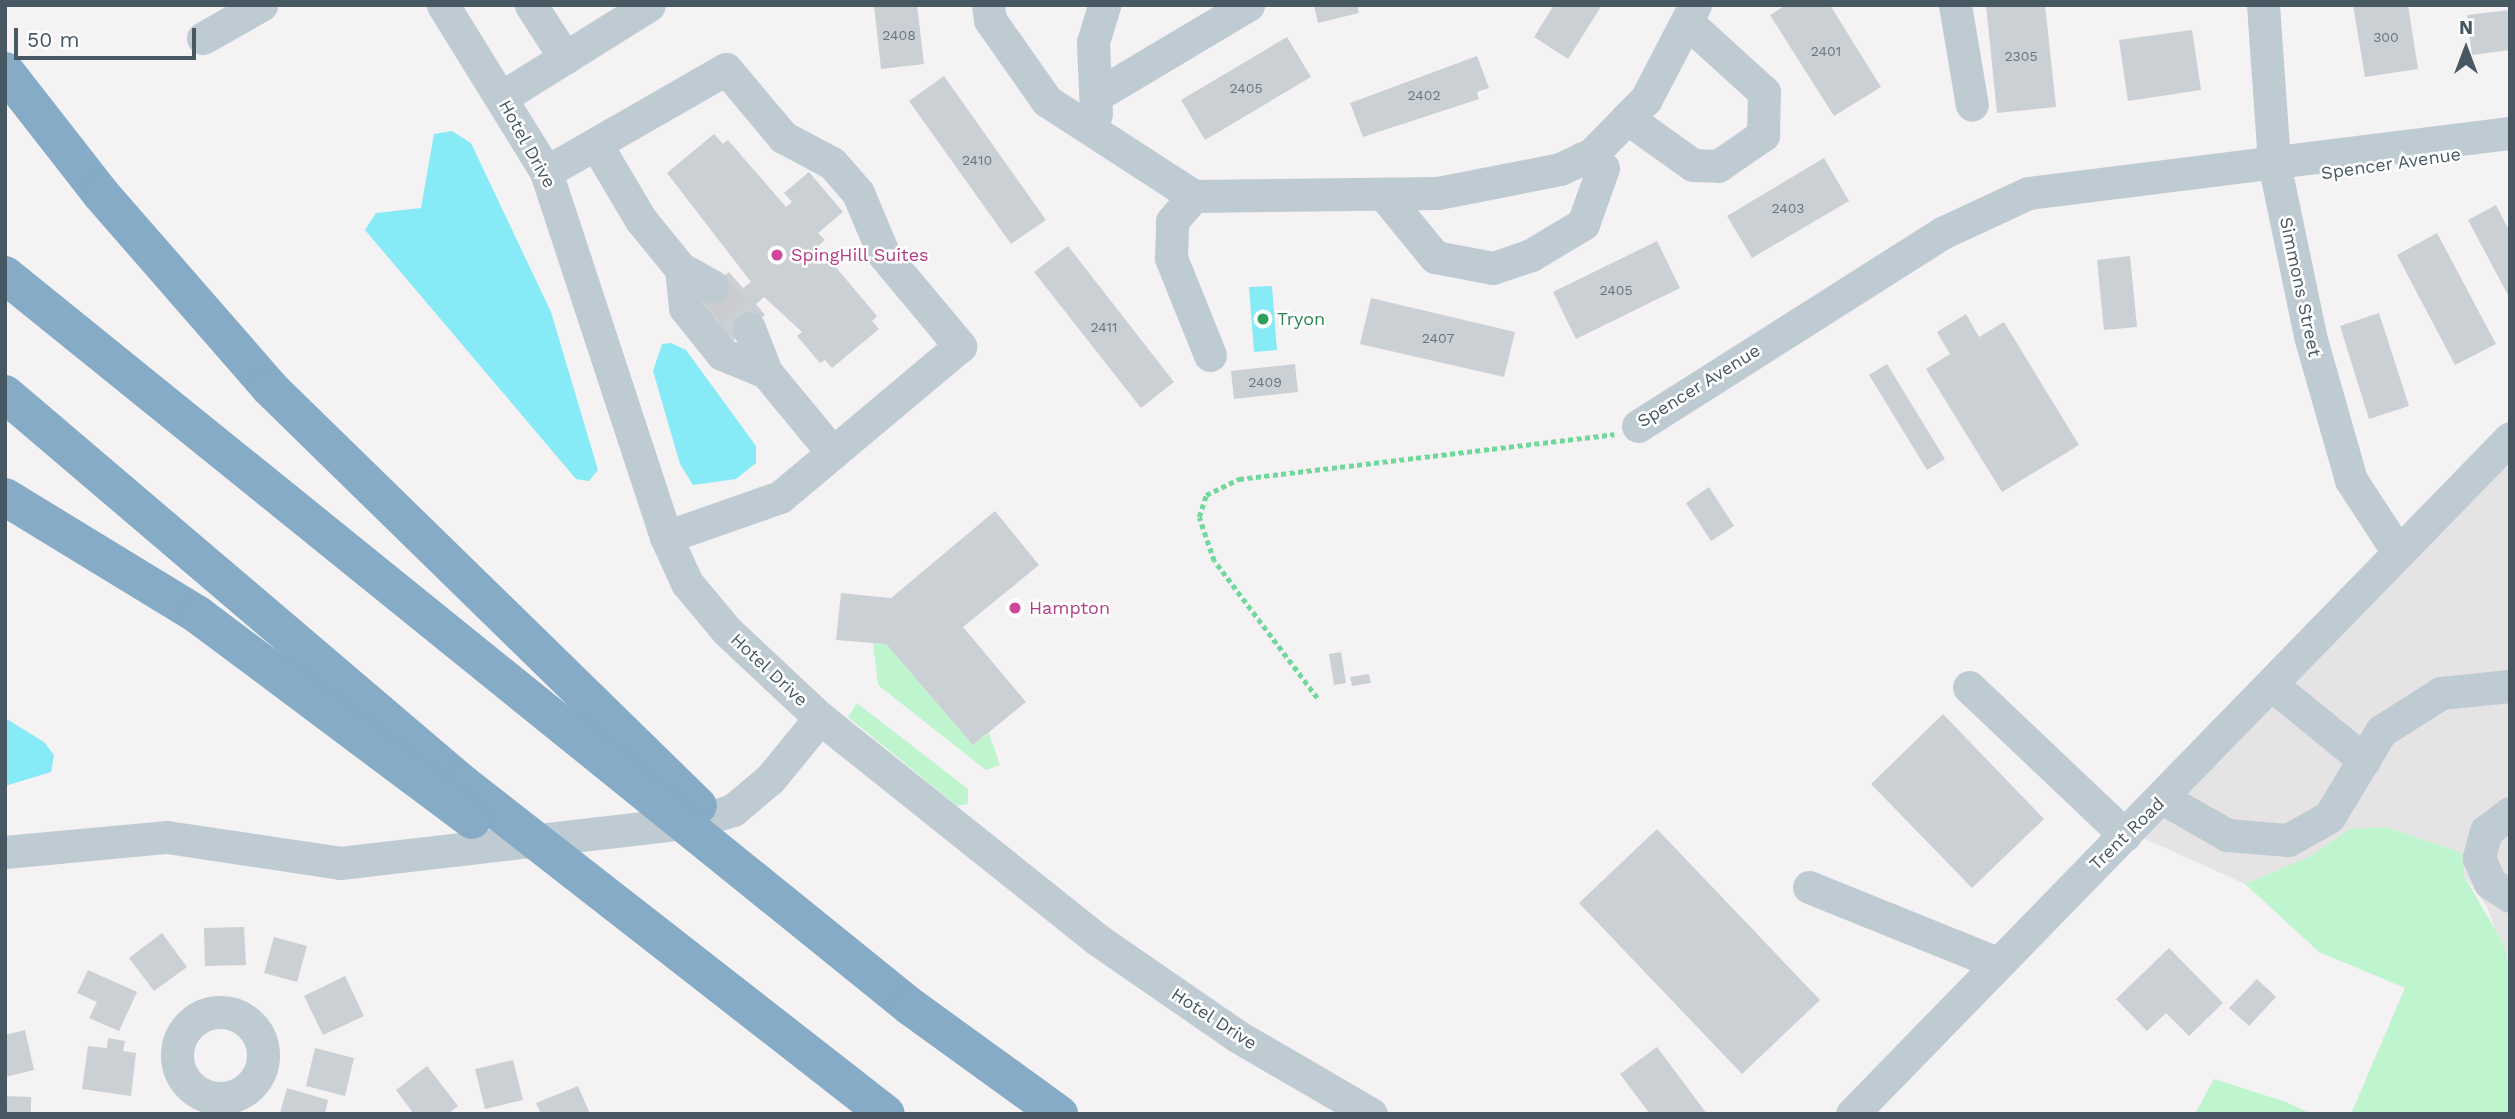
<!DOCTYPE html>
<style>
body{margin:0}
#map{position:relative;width:2515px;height:1119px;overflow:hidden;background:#f5f2f3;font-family:"Work Sans",sans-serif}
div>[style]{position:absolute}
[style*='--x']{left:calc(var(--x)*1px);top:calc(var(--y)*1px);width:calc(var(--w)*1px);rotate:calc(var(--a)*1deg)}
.education>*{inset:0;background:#e6e3e5}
.green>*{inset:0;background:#bef5ce}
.water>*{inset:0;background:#86ebf7}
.building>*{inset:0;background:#cbd0d5}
.minor-tunnel>*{height:33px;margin-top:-16.5px;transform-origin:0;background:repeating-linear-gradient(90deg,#cacccf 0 33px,transparent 0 50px)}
.path>*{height:4.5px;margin-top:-2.25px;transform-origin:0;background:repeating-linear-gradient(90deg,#71d89b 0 5px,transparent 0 8.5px)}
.minor>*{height:33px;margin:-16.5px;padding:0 16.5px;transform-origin:16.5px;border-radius:16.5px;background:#bfcbd3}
.minor>.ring{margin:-16.5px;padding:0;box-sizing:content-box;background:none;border:33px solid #bfcbd3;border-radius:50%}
.highway>*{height:38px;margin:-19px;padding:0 19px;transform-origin:19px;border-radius:19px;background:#85abc6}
.dots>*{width:19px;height:19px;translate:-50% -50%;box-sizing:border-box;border:4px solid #fff;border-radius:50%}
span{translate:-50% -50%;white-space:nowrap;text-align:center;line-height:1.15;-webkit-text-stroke:5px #fff;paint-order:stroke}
.number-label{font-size:14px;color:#687680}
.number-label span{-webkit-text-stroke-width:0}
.street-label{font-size:18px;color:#475863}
.hotel-label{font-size:18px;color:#b23c85}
.left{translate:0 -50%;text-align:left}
.leisure-label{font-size:18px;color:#27864d}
.frame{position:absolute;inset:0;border:7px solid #475863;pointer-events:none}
.north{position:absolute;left:2431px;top:14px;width:70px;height:70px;-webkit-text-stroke:5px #fff;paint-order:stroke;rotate:0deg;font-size:19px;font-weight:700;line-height:28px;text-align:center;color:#475863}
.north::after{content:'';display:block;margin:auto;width:24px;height:32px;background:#475863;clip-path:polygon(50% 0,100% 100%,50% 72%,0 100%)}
.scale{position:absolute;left:14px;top:28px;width:182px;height:32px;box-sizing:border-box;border:4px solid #475863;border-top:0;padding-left:9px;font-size:21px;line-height:24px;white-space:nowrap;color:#475863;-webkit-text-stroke:5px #fff;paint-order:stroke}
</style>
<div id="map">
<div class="education">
<div style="clip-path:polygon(2510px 460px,2510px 974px,2487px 906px,2464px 876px,2461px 853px,2386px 827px,2345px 833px,2309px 857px,2245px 884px,2139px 836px)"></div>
</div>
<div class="green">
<div style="clip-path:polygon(873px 643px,886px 644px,973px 745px,989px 733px,1000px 765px,986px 770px,878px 685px)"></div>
<div style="clip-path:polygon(857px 703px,968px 789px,968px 804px,957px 806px,848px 717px)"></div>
<div style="clip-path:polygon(2386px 827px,2462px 853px,2464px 876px,2504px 945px,2510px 974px,2510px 1114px,2351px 1114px,2405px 988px,2319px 952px,2245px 884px,2309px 857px,2350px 829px)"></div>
<div style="clip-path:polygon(2214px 1079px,2286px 1102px,2312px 1114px,2195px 1114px)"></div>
</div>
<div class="water">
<div style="clip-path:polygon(452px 131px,471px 143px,551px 312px,598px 470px,589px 481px,576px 479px,365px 230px,376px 213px,421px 208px,434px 134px)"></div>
<div style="clip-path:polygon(1272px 286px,1277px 350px,1254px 352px,1249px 287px)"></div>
<div style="clip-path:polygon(671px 343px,686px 350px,756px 446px,756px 463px,736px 479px,693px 485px,680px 464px,653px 371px,662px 344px)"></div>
<div style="clip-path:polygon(5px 718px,44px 742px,54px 755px,51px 772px,5px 786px)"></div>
</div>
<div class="building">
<div style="clip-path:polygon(874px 5px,917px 5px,924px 64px,881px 69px)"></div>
<div style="clip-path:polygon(1314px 5px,1357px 5px,1359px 13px,1318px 23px)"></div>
<div style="clip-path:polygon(1554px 5px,1602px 5px,1568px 59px,1534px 37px)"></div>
<div style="clip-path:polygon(1786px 5px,1830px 5px,1881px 87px,1834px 116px,1770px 15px)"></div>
<div style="clip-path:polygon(1986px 5px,2045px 5px,2056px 107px,1997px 113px)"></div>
<div style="clip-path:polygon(2353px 5px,2408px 5px,2418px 69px,2365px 77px)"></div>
<div style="clip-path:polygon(2510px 10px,2510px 50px,2472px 55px,2467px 15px)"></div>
<div style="clip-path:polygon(2192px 30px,2201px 90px,2128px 101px,2119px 40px)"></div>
<div style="clip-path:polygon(1287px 37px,1311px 77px,1205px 140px,1181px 100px)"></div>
<div style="clip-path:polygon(1477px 56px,1489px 88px,1477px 92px,1479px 99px,1363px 137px,1350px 103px)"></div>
<div style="clip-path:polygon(944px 76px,1046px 220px,1011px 244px,909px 101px)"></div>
<div style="clip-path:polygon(714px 134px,723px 144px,728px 140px,786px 207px,792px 202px,784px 193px,809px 172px,843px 212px,818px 233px,825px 240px,818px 246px,877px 316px,872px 321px,879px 329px,832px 368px,825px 360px,820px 363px,797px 336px,802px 332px,764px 297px,756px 304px,765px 315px,732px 342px,696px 299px,729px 272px,743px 288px,751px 282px,667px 173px)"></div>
<div style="clip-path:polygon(1824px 158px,1849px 201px,1752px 258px,1727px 216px)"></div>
<div style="clip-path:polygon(2496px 205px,2510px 232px,2510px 299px,2468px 220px)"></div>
<div style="clip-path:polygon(2437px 233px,2496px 344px,2455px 365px,2397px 255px)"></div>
<div style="clip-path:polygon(1657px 241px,1680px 288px,1576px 339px,1553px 292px)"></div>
<div style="clip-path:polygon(1068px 246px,1174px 382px,1141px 408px,1034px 272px)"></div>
<div style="clip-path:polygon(2130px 256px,2137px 327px,2104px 330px,2097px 260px)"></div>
<div style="clip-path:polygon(1371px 298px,1515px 332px,1504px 377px,1360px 344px)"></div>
<div style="clip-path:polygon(2379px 313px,2409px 406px,2369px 419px,2340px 326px)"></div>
<div style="clip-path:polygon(1966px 314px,1979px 337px,2004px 322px,2079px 445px,2002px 492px,1926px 369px,1950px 354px,1937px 332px)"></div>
<div style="clip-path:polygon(1295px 364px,1298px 392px,1234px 399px,1231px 371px)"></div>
<div style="clip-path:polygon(1887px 364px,1945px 459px,1927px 470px,1869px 375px)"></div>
<div style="clip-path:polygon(1709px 487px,1734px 526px,1711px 541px,1686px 503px)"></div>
<div style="clip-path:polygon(995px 511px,1039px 565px,963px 627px,1026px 702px,973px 745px,886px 644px,836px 640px,841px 593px,891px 598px)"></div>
<div style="clip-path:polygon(1341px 652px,1346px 683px,1334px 685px,1329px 654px)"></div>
<div style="clip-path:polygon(1369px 674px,1371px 683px,1352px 686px,1350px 677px)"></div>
<div style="clip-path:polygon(1943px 714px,2044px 819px,1972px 888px,1871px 784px)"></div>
<div style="clip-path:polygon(1657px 829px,1820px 1000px,1742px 1074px,1579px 903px)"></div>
<div style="clip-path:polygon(244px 927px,246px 965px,205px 966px,204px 928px)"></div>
<div style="clip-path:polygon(162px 933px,187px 967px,154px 991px,129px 958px)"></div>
<div style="clip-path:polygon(274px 937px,307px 946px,297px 982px,264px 973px)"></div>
<div style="clip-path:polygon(2169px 948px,2223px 1003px,2189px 1036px,2166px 1013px,2147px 1031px,2116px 999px)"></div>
<div style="clip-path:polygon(88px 970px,137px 992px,119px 1031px,89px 1018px,97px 1002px,77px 993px)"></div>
<div style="clip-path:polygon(345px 976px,364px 1016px,323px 1035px,304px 996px)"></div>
<div style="clip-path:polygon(2257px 979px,2276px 997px,2249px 1026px,2229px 1008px)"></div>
<div style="clip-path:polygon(25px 1030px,34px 1070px,5px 1077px,5px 1035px)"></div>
<div style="clip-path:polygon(108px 1038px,125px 1041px,123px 1051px,136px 1053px,131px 1096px,82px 1089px,88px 1046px,107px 1048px)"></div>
<div style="clip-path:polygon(1657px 1047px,1707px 1114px,1650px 1114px,1620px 1074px)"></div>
<div style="clip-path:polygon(315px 1048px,354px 1058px,345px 1096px,306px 1086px)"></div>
<div style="clip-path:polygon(513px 1060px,523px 1100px,485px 1109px,475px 1069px)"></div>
<div style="clip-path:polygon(427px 1066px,458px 1106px,448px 1114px,414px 1114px,396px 1090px)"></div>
<div style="clip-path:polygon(578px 1086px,590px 1114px,541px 1114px,536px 1103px)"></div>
<div style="clip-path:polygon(287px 1088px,328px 1100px,325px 1114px,280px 1113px)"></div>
<div style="clip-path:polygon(5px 1096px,31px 1097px,31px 1114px,5px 1114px)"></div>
</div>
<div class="minor-tunnel">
<div style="--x:712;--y:286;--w:56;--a:48.6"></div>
</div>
<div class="path">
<div style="--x:1317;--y:698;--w:171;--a:-126.9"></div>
<div style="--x:1214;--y:561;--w:46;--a:-108.8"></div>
<div style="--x:1199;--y:517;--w:23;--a:-72"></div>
<div style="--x:1206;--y:495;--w:37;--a:-26"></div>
<div style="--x:1239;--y:479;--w:378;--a:-6.8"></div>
</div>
<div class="minor">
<div style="--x:443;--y:5;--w:196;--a:58.3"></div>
<div style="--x:546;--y:172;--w:384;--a:71.8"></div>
<div style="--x:666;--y:537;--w:51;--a:65.5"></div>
<div style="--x:687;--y:583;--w:62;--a:50.2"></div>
<div style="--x:727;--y:631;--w:127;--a:43.1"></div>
<div style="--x:820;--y:718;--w:356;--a:38.6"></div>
<div style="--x:1098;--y:940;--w:169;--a:34.6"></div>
<div style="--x:1237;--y:1036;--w:155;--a:30.2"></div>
<div style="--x:531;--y:5;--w:63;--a:57.3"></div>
<div style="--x:988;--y:5;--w:15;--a:82"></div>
<div style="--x:990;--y:20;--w:99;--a:54.9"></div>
<div style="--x:1047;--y:101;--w:175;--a:32.9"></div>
<div style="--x:1955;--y:5;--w:101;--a:80.4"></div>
<div style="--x:2263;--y:5;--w:158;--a:86"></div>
<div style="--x:2274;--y:163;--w:177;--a:78.2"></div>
<div style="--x:2310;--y:336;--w:150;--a:74.1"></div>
<div style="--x:2351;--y:480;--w:86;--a:56.9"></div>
<div style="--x:203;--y:38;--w:67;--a:-29.6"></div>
<div style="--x:1097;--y:95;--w:176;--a:-30.8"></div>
<div style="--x:502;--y:97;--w:173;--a:-32"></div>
<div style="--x:1096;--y:114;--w:72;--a:-92.4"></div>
<div style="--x:1093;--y:42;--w:39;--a:-73"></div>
<div style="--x:1627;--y:118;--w:81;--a:35.5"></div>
<div style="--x:1693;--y:165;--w:25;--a:2"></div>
<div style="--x:1718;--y:166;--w:55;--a:-34.6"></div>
<div style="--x:1763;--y:135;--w:43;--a:-88.7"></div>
<div style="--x:1764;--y:92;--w:103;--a:-137.8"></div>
<div style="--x:596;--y:144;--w:88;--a:59.4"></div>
<div style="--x:641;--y:220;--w:63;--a:50.8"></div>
<div style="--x:546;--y:172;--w:207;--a:-29.8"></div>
<div style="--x:726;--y:69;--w:89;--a:50"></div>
<div style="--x:783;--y:137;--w:55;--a:28"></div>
<div style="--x:832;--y:163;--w:40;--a:49"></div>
<div style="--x:858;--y:193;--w:67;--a:67.2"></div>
<div style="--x:884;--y:255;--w:119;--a:50.1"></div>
<div style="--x:960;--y:346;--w:235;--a:140"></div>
<div style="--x:780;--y:497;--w:121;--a:160.7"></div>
<div style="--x:1385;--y:196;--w:79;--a:50.7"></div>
<div style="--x:1435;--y:257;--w:59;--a:10.7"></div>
<div style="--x:1493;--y:268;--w:40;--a:-18.9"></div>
<div style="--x:1531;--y:255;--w:61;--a:-30.8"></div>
<div style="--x:1583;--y:224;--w:59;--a:-70.3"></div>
<div style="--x:1603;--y:168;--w:23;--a:-155"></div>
<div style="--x:712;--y:286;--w:35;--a:-151"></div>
<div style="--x:681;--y:269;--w:39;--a:84"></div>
<div style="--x:685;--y:308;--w:59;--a:51.2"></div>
<div style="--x:722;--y:354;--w:48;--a:22.2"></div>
<div style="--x:766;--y:372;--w:47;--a:-111.1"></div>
<div style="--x:1210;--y:355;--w:105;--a:-111.9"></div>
<div style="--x:1171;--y:258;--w:37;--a:-88"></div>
<div style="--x:1172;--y:221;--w:33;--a:-49"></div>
<div style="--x:1194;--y:196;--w:244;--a:-0.7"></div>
<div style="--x:1438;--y:193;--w:124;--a:-11.1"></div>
<div style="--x:1560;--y:169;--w:35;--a:-25"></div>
<div style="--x:1592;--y:154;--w:77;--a:-45.5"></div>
<div style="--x:1646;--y:99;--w:106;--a:-62.5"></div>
<div style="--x:766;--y:372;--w:105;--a:50.4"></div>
<div style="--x:1638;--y:426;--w:360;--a:-32.4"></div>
<div style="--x:1942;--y:233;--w:95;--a:-24.9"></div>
<div style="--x:2028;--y:193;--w:486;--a:-7.1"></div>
<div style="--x:2272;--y:685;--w:119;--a:39.2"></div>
<div style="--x:1969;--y:687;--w:215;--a:43.5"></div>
<div style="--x:2164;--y:799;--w:73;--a:29.7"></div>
<div style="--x:2227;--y:835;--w:61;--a:4.7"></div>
<div style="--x:2288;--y:840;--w:47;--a:-29.3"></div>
<div style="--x:2329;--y:817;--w:100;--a:-58.8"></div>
<div style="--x:2381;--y:731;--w:71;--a:-32.3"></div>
<div style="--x:2441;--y:693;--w:69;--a:-5.8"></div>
<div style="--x:2510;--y:813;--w:30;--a:143"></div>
<div style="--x:2486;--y:831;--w:28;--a:105"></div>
<div style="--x:2479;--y:858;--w:27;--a:66"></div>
<div style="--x:2490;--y:883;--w:24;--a:33"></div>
<div style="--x:5;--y:852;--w:163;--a:-5.3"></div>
<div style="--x:167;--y:837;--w:175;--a:8.5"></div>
<div style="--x:340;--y:863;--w:355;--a:-6.6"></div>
<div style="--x:693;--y:822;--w:42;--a:-16.7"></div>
<div style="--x:733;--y:810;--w:48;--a:-40"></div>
<div style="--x:770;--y:779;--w:79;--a:-50.7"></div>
<div style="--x:1809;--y:887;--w:201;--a:22"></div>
<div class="ring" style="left:177px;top:1012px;width:53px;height:53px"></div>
<div style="--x:1852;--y:1114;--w:943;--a:-45.77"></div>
</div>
<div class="highway">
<div style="--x:5;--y:71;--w:156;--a:52"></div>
<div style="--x:101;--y:194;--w:257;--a:48.9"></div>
<div style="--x:270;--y:388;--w:598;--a:44.32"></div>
<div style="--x:5;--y:275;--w:1165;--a:38.94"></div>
<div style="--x:911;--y:1007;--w:183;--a:35.9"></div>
<div style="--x:5;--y:394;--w:602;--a:40.42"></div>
<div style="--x:463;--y:784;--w:536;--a:37.96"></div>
<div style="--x:5;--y:497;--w:226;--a:31.4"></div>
<div style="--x:198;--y:615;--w:342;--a:36.8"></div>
</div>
<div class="dots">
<div style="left:777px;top:255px;background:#d1479c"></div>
<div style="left:1263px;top:319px;background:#2e9e5b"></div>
<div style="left:1015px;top:608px;background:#d1479c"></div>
</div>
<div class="number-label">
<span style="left:899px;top:35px">2408</span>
<span style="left:2386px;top:37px">300</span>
<span style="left:1826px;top:51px">2401</span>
<span style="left:2021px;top:56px">2305</span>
<span style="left:1246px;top:88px">2405</span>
<span style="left:1424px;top:95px">2402</span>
<span style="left:977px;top:160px">2410</span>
<span style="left:1788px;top:208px">2403</span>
<span style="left:1616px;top:290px">2405</span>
<span style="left:1104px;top:327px">2411</span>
<span style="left:1438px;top:338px">2407</span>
<span style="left:1265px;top:382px">2409</span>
</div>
<div class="street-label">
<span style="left:527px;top:144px;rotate:61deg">Hotel Drive</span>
<span style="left:2391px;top:164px;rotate:-8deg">Spencer Avenue</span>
<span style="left:2300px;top:287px;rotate:78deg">Simmons Street</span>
<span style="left:1699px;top:386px;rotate:-32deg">Spencer Avenue</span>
<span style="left:769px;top:670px;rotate:43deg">Hotel Drive</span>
<span style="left:2127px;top:834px;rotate:-44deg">Trent Road</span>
<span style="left:1214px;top:1019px;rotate:33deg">Hotel Drive</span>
</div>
<div class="hotel-label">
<span class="left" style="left:791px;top:255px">SpingHill Suites</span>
<span class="left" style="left:1029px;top:608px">Hampton</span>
</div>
<div class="leisure-label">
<span class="left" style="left:1277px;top:319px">Tryon</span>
</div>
<div class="frame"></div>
<div class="north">N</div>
<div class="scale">50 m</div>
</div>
